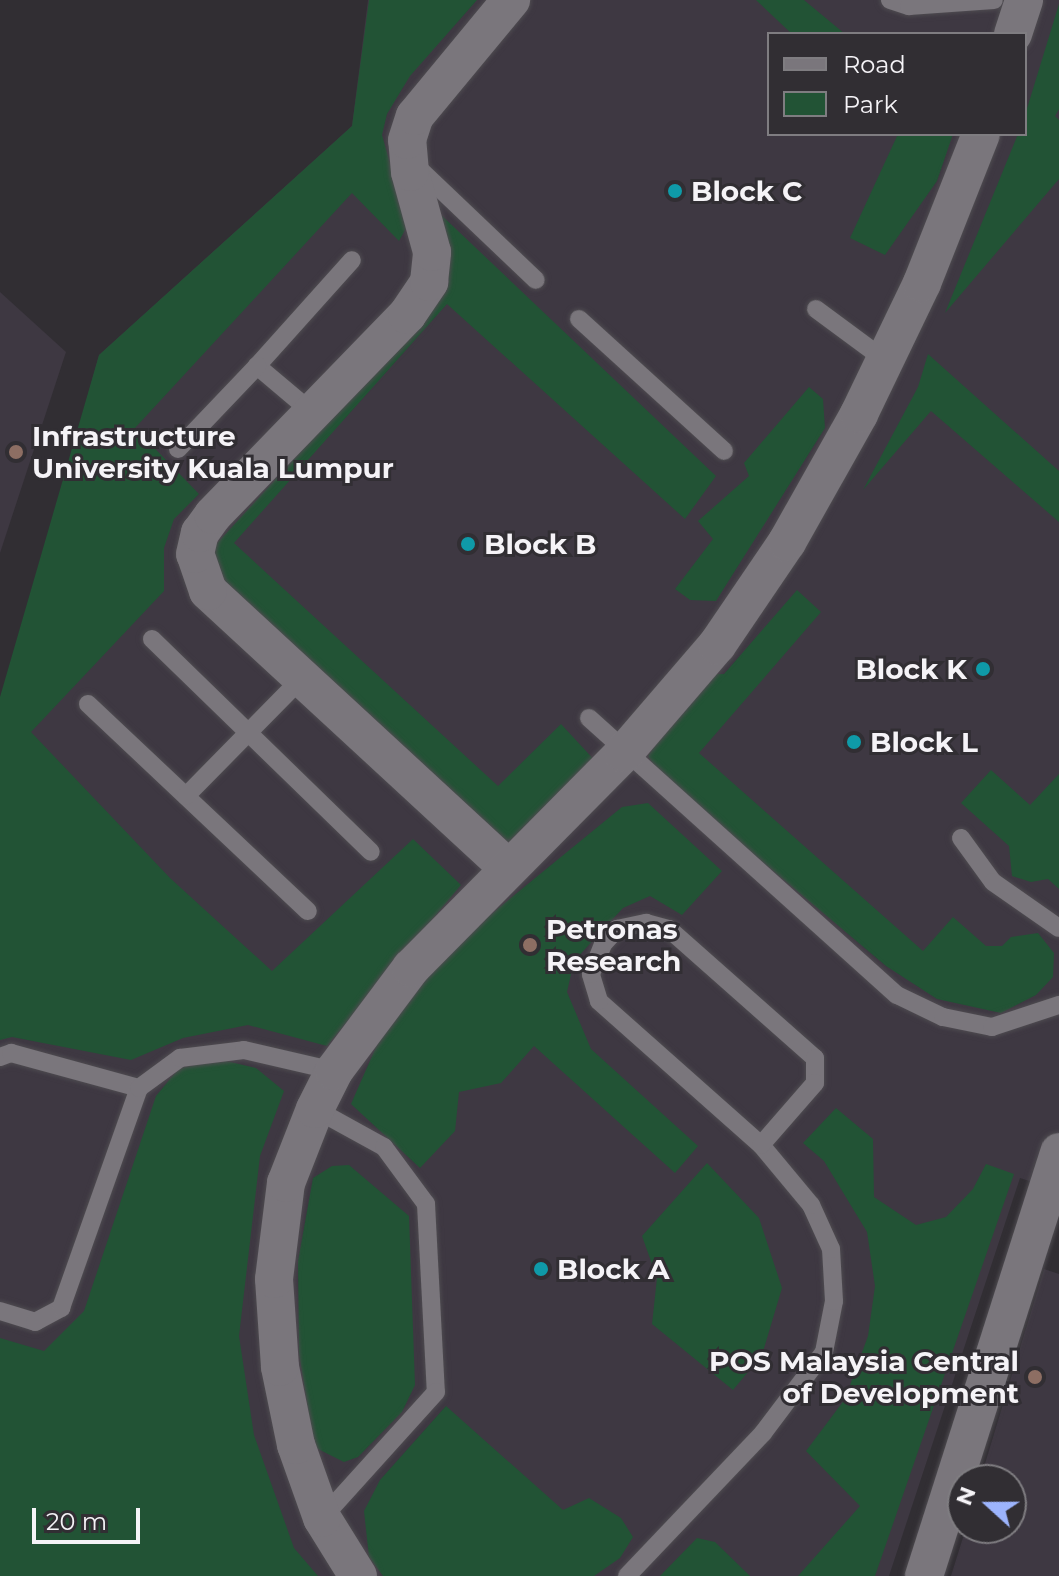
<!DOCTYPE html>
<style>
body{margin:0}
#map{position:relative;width:1059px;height:1576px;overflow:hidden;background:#312e33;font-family:Montserrat,sans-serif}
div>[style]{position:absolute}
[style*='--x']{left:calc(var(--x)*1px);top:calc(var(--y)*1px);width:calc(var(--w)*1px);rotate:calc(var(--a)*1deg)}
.built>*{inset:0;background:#3e3842}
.green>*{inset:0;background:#225335}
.roads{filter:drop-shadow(0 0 2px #4e4b50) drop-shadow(0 0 2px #4e4b50)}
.lane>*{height:18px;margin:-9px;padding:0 9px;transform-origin:9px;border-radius:9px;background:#7a767c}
.street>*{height:38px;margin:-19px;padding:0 19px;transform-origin:19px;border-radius:19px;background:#7a767c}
.dots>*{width:22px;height:22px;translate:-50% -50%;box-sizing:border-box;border:4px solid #312e33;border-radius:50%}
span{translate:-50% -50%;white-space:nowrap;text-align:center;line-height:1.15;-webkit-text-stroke:6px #312e33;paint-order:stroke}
.poi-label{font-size:28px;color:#f5f3f7;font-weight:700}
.left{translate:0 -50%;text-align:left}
.right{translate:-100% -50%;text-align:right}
.legend{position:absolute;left:767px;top:32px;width:260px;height:104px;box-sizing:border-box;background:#312e33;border:2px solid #7f7d81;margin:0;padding:10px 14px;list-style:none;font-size:24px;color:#f5f3f7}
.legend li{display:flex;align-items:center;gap:16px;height:40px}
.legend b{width:40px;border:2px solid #7f7d81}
.north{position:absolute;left:947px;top:1464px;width:80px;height:80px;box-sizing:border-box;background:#312e33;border:2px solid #7f7d81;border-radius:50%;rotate:291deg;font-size:22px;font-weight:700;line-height:32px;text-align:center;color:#f5f3f7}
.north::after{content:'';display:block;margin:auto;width:28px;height:36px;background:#9cb4fd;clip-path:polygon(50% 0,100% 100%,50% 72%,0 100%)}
.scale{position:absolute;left:32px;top:1508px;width:108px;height:36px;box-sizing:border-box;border:4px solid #f5f3f7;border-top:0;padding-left:10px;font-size:24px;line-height:28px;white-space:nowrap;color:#f5f3f7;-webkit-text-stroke:6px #312e33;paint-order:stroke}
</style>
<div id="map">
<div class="built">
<div style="clip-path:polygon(evenodd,368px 0,1059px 0,1059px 1184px,1057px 1190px,1020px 1178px,889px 1576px,0 1576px,0 712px,99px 355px,352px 126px,368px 0,769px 34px,1025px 34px,1025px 134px,769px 134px,769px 34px)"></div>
<div style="clip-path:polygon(0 292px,66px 352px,0 553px)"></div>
<div style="clip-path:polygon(1044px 1269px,1059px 1274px,1059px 1576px,951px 1576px,966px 1528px,1011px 1528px,1011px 1480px,980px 1480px)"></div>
</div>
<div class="green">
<div style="clip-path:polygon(369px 0,477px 0,410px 76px,387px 114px,382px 135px,394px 177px,415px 212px,399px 241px,352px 193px,135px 428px,199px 494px,174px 519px,164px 548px,164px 591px,31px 732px,170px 878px,272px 971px,413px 839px,461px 885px,327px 1046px,248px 1025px,183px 1038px,131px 1060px,12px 1037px,0 1040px,0 697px,99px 355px,352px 126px)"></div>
<div style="clip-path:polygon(756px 0,804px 0,845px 34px,792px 34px)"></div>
<div style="clip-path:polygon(1059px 4px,1059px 109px,1055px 116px,1059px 120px,1059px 179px,945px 313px,1018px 134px,1025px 134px,1025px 115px)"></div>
<div style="clip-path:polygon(898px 134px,953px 134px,937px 181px,885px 255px,850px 238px)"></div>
<div style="clip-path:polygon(437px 211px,716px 476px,685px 519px,447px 304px,234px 543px,498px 786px,561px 724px,598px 764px,509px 856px,211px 577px,209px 552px,382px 363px)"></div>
<div style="clip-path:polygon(928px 354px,1059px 471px,1059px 522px,931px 411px,863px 490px,918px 387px)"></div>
<div style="clip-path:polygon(809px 387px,823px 399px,825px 428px,716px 601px,690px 600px,675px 589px,713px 539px,698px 521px,749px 476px,744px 463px)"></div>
<div style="clip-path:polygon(797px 590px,821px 612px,699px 753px,923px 951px,953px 917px,986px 946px,1002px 946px,1011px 937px,1038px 933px,1054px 953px,1053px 977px,1036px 995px,1001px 1013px,937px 999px,886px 966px,662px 777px,648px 756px,703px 674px,724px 674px)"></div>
<div style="clip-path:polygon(991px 770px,1030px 805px,1059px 774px,1059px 889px,1048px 879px,1031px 882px,1012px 876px,1009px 846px,961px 803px)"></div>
<div style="clip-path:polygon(648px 803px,722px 871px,682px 915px,650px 896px,623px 908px,574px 961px,567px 992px,591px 1049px,698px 1146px,675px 1173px,534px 1046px,501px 1083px,459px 1092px,455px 1131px,420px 1168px,351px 1104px,383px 1031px,457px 942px,622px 807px)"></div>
<div style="clip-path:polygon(222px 1060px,256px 1068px,284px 1091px,260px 1156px,239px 1336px,254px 1435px,294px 1548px,318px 1576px,0 1576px,0 1338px,44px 1351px,84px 1311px,156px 1096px,179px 1068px)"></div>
<div style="clip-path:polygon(836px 1108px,873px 1139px,874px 1197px,916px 1225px,946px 1217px,973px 1189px,986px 1164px,1014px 1174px,875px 1576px,798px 1576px,860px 1506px,806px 1451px,845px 1399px,868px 1336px,875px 1286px,867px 1232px,824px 1161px,803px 1143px)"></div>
<div style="clip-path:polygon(707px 1163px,759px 1218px,782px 1288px,762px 1355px,733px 1390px,652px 1324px,657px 1278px,642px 1236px)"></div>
<div style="clip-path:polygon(349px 1165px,409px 1216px,415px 1385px,402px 1412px,358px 1457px,344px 1462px,314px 1447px,299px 1353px,298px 1261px,313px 1178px,332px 1166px)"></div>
<div style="clip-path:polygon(446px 1406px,563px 1510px,589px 1498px,621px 1518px,633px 1537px,620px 1558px,594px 1576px,383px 1576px,369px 1557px,364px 1511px,380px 1480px)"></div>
<div style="clip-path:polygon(697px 1538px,715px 1542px,750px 1576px,660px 1576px)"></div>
</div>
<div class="roads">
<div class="lane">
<div style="--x:890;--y:0;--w:20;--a:18"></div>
<div style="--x:909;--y:6;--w:85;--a:-4"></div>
<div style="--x:414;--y:164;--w:168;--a:43.6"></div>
<div style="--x:816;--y:309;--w:86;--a:36.5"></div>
<div style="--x:579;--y:319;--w:196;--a:42.3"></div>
<div style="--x:314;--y:414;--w:75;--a:-139.9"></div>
<div style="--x:257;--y:366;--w:142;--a:-48.1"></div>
<div style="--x:178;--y:449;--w:115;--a:-46.4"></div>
<div style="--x:152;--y:639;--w:305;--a:44.2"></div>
<div style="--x:88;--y:704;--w:302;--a:43.3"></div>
<div style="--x:589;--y:718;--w:414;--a:42"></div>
<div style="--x:897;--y:995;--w:51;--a:25.6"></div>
<div style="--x:943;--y:1017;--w:50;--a:11.5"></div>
<div style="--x:992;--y:1027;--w:71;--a:-18.2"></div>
<div style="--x:186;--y:796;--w:167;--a:-45.5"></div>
<div style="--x:961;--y:838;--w:54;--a:54"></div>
<div style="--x:993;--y:882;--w:80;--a:34.9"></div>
<div style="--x:0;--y:1057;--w:12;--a:-20"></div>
<div style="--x:11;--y:1053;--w:133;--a:15.3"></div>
<div style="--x:315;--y:1109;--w:79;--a:28.8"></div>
<div style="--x:384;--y:1147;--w:71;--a:53.6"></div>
<div style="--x:426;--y:1204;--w:188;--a:87"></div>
<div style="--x:436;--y:1392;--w:170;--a:132.1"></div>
<div style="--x:0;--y:1311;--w:37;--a:17"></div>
<div style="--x:35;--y:1322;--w:30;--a:-28"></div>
<div style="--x:61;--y:1308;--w:233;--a:-70.5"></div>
<div style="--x:139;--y:1088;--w:51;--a:-36.2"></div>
<div style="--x:180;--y:1058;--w:64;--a:-7.1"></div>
<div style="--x:244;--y:1050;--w:92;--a:13.1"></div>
<div style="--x:627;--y:1576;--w:197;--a:-46.4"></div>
<div style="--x:763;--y:1433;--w:101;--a:-53"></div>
<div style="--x:824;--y:1352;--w:52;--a:-78.9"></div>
<div style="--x:834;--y:1301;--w:52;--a:-93.3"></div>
<div style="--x:831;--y:1249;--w:48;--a:-114.4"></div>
<div style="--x:811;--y:1205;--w:78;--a:-129.8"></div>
<div style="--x:761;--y:1145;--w:217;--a:-138.4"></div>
<div style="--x:599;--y:1001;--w:28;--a:-107"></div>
<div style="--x:591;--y:974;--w:32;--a:-68"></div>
<div style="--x:603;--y:944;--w:21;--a:-47"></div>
<div style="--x:617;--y:929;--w:30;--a:-12"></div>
<div style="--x:646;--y:923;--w:24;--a:15"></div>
<div style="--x:669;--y:929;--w:195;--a:41.5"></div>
<div style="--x:815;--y:1058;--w:25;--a:90"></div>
<div style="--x:815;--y:1083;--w:82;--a:131.1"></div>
</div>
<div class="street">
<div style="--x:1013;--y:34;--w:36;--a:-72"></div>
<div style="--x:508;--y:868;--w:408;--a:-137.3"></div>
<div style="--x:208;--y:591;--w:39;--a:-109"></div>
<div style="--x:195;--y:554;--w:22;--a:-77"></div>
<div style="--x:200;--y:533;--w:22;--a:-54"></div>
<div style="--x:213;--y:515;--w:279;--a:-45.9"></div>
<div style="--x:407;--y:315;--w:40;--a:-56"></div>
<div style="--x:429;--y:282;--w:30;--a:-84"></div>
<div style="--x:432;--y:252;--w:83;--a:-105.4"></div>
<div style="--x:410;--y:172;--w:32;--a:-95"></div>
<div style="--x:407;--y:140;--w:25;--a:-72"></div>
<div style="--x:415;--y:116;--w:151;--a:-50.4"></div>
<div style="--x:358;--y:1576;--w:68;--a:-121.8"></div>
<div style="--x:322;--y:1518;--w:77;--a:-109.6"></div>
<div style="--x:296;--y:1445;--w:80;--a:-101.6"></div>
<div style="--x:280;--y:1367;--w:88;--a:-93.9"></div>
<div style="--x:274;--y:1279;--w:97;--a:-82.9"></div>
<div style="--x:286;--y:1183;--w:79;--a:-68.6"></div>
<div style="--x:315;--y:1109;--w:42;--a:-63.4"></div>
<div style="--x:334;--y:1071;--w:129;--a:-53.2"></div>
<div style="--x:411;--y:968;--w:303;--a:-45.3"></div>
<div style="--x:624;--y:753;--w:143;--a:-49.3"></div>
<div style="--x:717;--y:645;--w:125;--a:-55.8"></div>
<div style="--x:787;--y:542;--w:147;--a:-60.6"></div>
<div style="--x:859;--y:414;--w:145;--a:-64.3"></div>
<div style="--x:922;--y:283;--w:160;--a:-68.4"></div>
<div style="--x:924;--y:1576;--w:445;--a:-72.3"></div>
</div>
</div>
<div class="dots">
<div style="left:675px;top:191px;background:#0f9aa8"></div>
<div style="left:16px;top:452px;background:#8d6e63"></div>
<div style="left:468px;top:544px;background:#0f9aa8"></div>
<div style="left:983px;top:669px;background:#0f9aa8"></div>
<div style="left:854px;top:742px;background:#0f9aa8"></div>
<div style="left:530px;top:945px;background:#8d6e63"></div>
<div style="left:541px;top:1269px;background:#0f9aa8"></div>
<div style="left:1035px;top:1377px;background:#8d6e63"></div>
</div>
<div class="poi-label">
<span class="left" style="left:691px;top:191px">Block C</span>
<span class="left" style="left:32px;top:452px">Infrastructure<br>University Kuala Lumpur</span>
<span class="left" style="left:484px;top:544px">Block B</span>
<span class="right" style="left:967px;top:669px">Block K</span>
<span class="left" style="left:870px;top:742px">Block L</span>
<span class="left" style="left:546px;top:945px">Petronas<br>Research</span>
<span class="left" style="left:557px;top:1269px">Block A</span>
<span class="right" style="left:1019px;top:1377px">POS Malaysia Central<br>of Development</span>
</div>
<ul class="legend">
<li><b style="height:10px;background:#7a767c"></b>Road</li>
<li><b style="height:22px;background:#225335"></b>Park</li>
</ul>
<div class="north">N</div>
<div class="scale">20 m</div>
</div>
